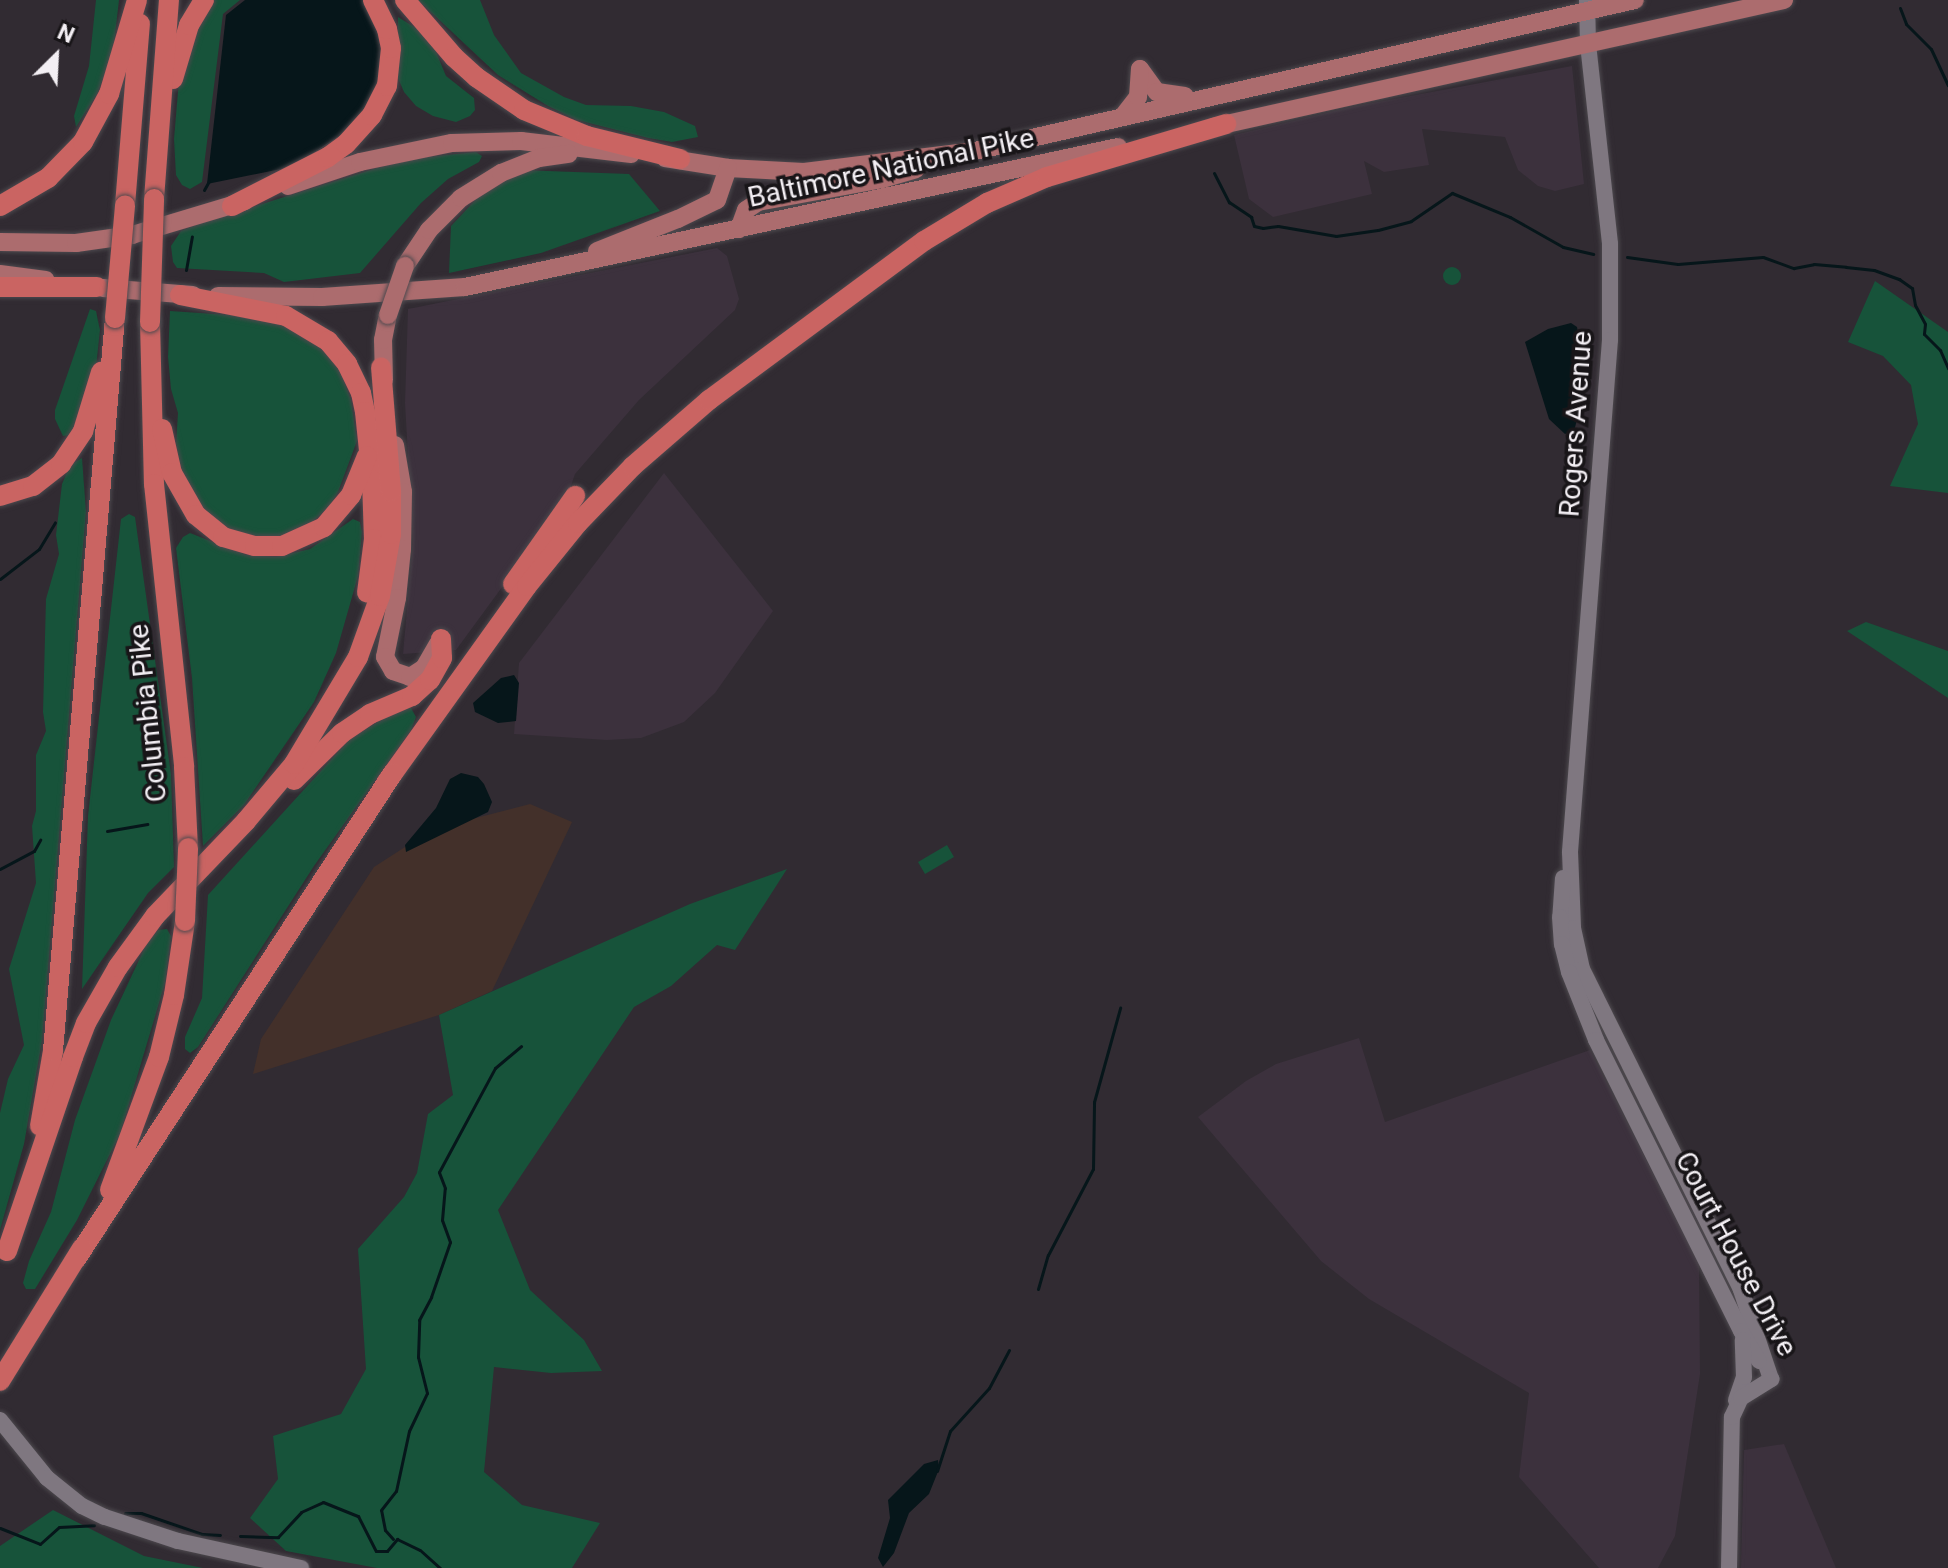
<!DOCTYPE html>
<style>
body{margin:0}
#map{position:relative;width:1948px;height:1568px;overflow:hidden;background:#312b32;font-family:Roboto,sans-serif}
div>[style]{position:absolute}
[style*='--x']{left:calc(var(--x)*1px);top:calc(var(--y)*1px);width:calc(var(--w)*1px);rotate:calc(var(--a)*1deg)}
.built>*{inset:0;background:#3c313d}
.industrial>*{inset:0;background:#43302a}
.green>*{inset:0;background:#17533a}
.round{border-radius:50%}
.water>*{inset:0;background:#06161a}
.stream>*{height:3px;margin:-1.5px;padding:0 1.5px;transform-origin:1.5px;border-radius:1.5px;background:#06161a}
.roads{filter:drop-shadow(0 0 2px #4d494e) drop-shadow(0 0 2px #4d494e)}
.secondary>*{height:16px;margin:-8px;padding:0 8px;transform-origin:8px;border-radius:8px;background:#7f7780}
.primary>*{height:18px;margin:-9px;padding:0 9px;transform-origin:9px;border-radius:9px;background:#ac6c6e}
.highway>*{height:20px;margin:-10px;padding:0 10px;transform-origin:10px;border-radius:10px;background:#ca6462}
.bridges{filter:drop-shadow(0 0 2px #4d494e) drop-shadow(0 0 2px #4d494e)}
.primary-bridge>*{height:18px;margin:-9px;padding:0 9px;transform-origin:9px;border-radius:9px;background:#ac6c6e}
.highway-bridge>*{height:20px;margin:-10px;padding:0 10px;transform-origin:10px;border-radius:10px;background:#ca6462}
span{translate:-50% -50%;white-space:nowrap;text-align:center;line-height:1.15;-webkit-text-stroke:7px #181518;paint-order:stroke}
.street-label{font-size:28px;color:#f3eff4}
.north{position:absolute;left:16px;top:16px;width:80px;height:80px;-webkit-text-stroke:6px #181518;paint-order:stroke;rotate:24deg;font-size:22px;font-weight:700;line-height:32px;text-align:center;color:#f3eff4}
.north::after{content:'';display:block;margin:auto;width:28px;height:36px;background:#f3eff4;clip-path:polygon(50% 0,100% 100%,50% 72%,0 100%)}
</style>
<div id="map">
<div class="built">
<div style="clip-path:polygon(1572px 66px,1584px 184px,1555px 191px,1538px 186px,1518px 170px,1505px 137px,1422px 129px,1429px 165px,1384px 172px,1364px 161px,1372px 194px,1273px 217px,1249px 199px,1234px 135px,1351px 107px)"></div>
<div style="clip-path:polygon(717px 248px,727px 256px,739px 299px,735px 310px,639px 400px,575px 474px,566px 500px,456px 650px,403px 654px,413px 543px,405px 403px,408px 309px)"></div>
<div style="clip-path:polygon(664px 473px,773px 611px,715px 693px,684px 722px,641px 738px,607px 740px,514px 734px,519px 663px)"></div>
<div style="clip-path:polygon(1359px 1038px,1385px 1122px,1590px 1050px,1699px 1263px,1700px 1374px,1675px 1536px,1658px 1568px,1599px 1568px,1519px 1477px,1529px 1393px,1369px 1299px,1321px 1261px,1198px 1117px,1246px 1081px,1276px 1064px)"></div>
<div style="clip-path:polygon(1784px 1444px,1836px 1568px,1741px 1568px,1744px 1450px)"></div>
</div>
<div class="industrial">
<div style="clip-path:polygon(530px 804px,572px 822px,492px 991px,439px 1015px,253px 1074px,261px 1039px,374px 867px,433px 829px)"></div>
</div>
<div class="green">
<div style="clip-path:polygon(96px 0,119px 0,113px 53px,97px 94px,76px 127px,74px 116px,89px 66px)"></div>
<div style="clip-path:polygon(212px 0,240px 0,223px 14px,202px 182px,190px 189px,182px 185px,176px 175px,174px 139px,179px 80px,190px 44px)"></div>
<div style="clip-path:polygon(418px 0,480px 0,494px 35px,521px 73px,564px 97px,586px 105px,631px 106px,664px 112px,695px 126px,698px 137px,672px 142px,648px 138px,577px 120px,548px 106px,498px 75px)"></div>
<div style="clip-path:polygon(398px 17px,424px 33px,434px 47px,446px 76px,474px 98px,475px 110px,470px 116px,456px 122px,433px 116px,416px 106px,404px 92px,398px 78px)"></div>
<div style="clip-path:polygon(476px 152px,482px 156px,479px 162px,448px 179px,421px 203px,360px 273px,284px 282px,264px 273px,177px 268px,173px 262px,171px 246px,181px 231px,204px 222px,377px 168px,417px 158px)"></div>
<div style="clip-path:polygon(520px 170px,629px 174px,660px 211px,541px 253px,449px 273px,451px 226px,480px 195px)"></div>
<div class="round" style="left:1443px;top:267px;width:18px;height:18px"></div>
<div style="clip-path:polygon(1875px 281px,1948px 332px,1948px 493px,1890px 486px,1918px 424px,1911px 385px,1883px 356px,1848px 342px)"></div>
<div style="clip-path:polygon(90px 309px,96px 311px,100px 330px,95px 377px,71px 435px,63px 436px,55px 419px,55px 410px)"></div>
<div style="clip-path:polygon(170px 311px,261px 317px,309px 335px,337px 363px,351px 400px,357px 441px,338px 492px,328px 508px,306px 527px,278px 537px,253px 538px,227px 527px,206px 512px,184px 480px,176px 444px,178px 413px,171px 389px,168px 357px)"></div>
<div style="clip-path:polygon(82px 458px,86px 512px,42px 1041px,24px 1144px,0 1230px,0 1113px,8px 1079px,24px 1045px,9px 969px,36px 883px,32px 826px,36px 811px,36px 755px,46px 731px,43px 712px,46px 599px,59px 554px,56px 535px,62px 484px,70px 465px)"></div>
<div style="clip-path:polygon(129px 514px,135px 517px,171px 774px,174px 867px,148px 893px,82px 989px,88px 816px,121px 519px)"></div>
<div style="clip-path:polygon(353px 519px,360px 522px,362px 532px,358px 576px,336px 653px,314px 702px,244px 805px,203px 846px,192px 678px,176px 548px,183px 537px,190px 533px,246px 555px,276px 557px,310px 549px)"></div>
<div style="clip-path:polygon(1866px 622px,1948px 651px,1948px 698px,1847px 631px)"></div>
<div style="clip-path:polygon(401px 708px,411px 708px,416px 717px,411px 730px,314px 866px,198px 1047px,190px 1053px,185px 1049px,185px 1037px,202px 998px,208px 895px,350px 739px)"></div>
<div style="clip-path:polygon(947px 845px,954px 857px,925px 874px,918px 862px)"></div>
<div style="clip-path:polygon(787px 869px,735px 950px,717px 945px,671px 986px,634px 1007px,498px 1210px,530px 1290px,584px 1340px,602px 1371px,551px 1373px,494px 1367px,484px 1472px,522px 1505px,600px 1523px,572px 1568px,377px 1568px,286px 1551px,250px 1518px,278px 1479px,273px 1436px,341px 1414px,366px 1369px,358px 1249px,404px 1197px,417px 1173px,428px 1114px,453px 1095px,439px 1015px,690px 904px)"></div>
<div style="clip-path:polygon(167px 929px,171px 936px,165px 983px,120px 1134px,77px 1220px,35px 1289px,26px 1289px,23px 1283px,29px 1261px,51px 1212px,75px 1120px,111px 1020px,146px 945px,158px 930px)"></div>
<div style="clip-path:polygon(53px 1510px,144px 1556px,203px 1568px,0 1568px,0 1546px)"></div>
</div>
<div class="water">
<div style="clip-path:polygon(245px 0,363px 0,379px 19px,385px 49px,379px 85px,351px 128px,305px 158px,281px 169px,207px 184px,226px 15px)"></div>
<div style="clip-path:polygon(1571px 323px,1577px 327px,1583px 361px,1581px 405px,1574px 431px,1565px 434px,1549px 419px,1525px 342px,1548px 329px)"></div>
<div style="clip-path:polygon(514px 675px,519px 683px,516px 721px,498px 723px,475px 712px,473px 703px,501px 678px)"></div>
<div style="clip-path:polygon(461px 773px,478px 777px,484px 784px,492px 802px,488px 812px,406px 852px,405px 845px,436px 808px,450px 779px)"></div>
<div style="clip-path:polygon(938px 1460px,939px 1469px,929px 1494px,909px 1513px,894px 1553px,883px 1567px,878px 1558px,890px 1518px,888px 1500px,924px 1464px)"></div>
</div>
<div class="stream">
<div style="--x:1900;--y:8;--w:17;--a:69"></div>
<div style="--x:1906;--y:24;--w:35;--a:45"></div>
<div style="--x:1931;--y:49;--w:40;--a:65"></div>
<div style="--x:1214;--y:173;--w:33;--a:63"></div>
<div style="--x:1229;--y:202;--w:27;--a:34"></div>
<div style="--x:1251;--y:217;--w:9;--a:72"></div>
<div style="--x:1254;--y:226;--w:9;--a:13"></div>
<div style="--x:1263;--y:228;--w:15;--a:-8"></div>
<div style="--x:1278;--y:226;--w:59;--a:9.8"></div>
<div style="--x:1336;--y:236;--w:42;--a:-8.1"></div>
<div style="--x:1378;--y:230;--w:34;--a:-15"></div>
<div style="--x:1411;--y:221;--w:50;--a:-34.3"></div>
<div style="--x:1452;--y:193;--w:63;--a:22.5"></div>
<div style="--x:1510;--y:217;--w:61;--a:29.5"></div>
<div style="--x:1563;--y:247;--w:31;--a:13"></div>
<div style="--x:204;--y:190;--w:10;--a:-61"></div>
<div style="--x:1627;--y:257;--w:51;--a:7.8"></div>
<div style="--x:1678;--y:264;--w:85;--a:-4.7"></div>
<div style="--x:1763;--y:257;--w:33;--a:20"></div>
<div style="--x:1794;--y:268;--w:20;--a:-11"></div>
<div style="--x:1814;--y:264;--w:32;--a:5"></div>
<div style="--x:1846;--y:267;--w:28;--a:6"></div>
<div style="--x:1874;--y:270;--w:27;--a:20"></div>
<div style="--x:1899;--y:279;--w:16;--a:35"></div>
<div style="--x:1912;--y:288;--w:17;--a:80"></div>
<div style="--x:1915;--y:305;--w:21;--a:62"></div>
<div style="--x:1925;--y:324;--w:10;--a:96"></div>
<div style="--x:1924;--y:334;--w:23;--a:45"></div>
<div style="--x:1940;--y:350;--w:20;--a:66"></div>
<div style="--x:186;--y:270;--w:34;--a:-80"></div>
<div style="--x:0;--y:579;--w:49;--a:-37.6"></div>
<div style="--x:39;--y:549;--w:31;--a:-59"></div>
<div style="--x:107;--y:831;--w:41;--a:-9.9"></div>
<div style="--x:0;--y:869;--w:38;--a:-28"></div>
<div style="--x:34;--y:851;--w:13;--a:-61"></div>
<div style="--x:1038;--y:1289;--w:35;--a:-74"></div>
<div style="--x:1048;--y:1255;--w:97;--a:-62.4"></div>
<div style="--x:1093;--y:1169;--w:67;--a:-89.1"></div>
<div style="--x:1094;--y:1102;--w:98;--a:-74.5"></div>
<div style="--x:937;--y:1471;--w:42;--a:-72"></div>
<div style="--x:950;--y:1431;--w:58;--a:-47.8"></div>
<div style="--x:989;--y:1388;--w:43;--a:-62.2"></div>
<div style="--x:125;--y:1513;--w:16;--a:0"></div>
<div style="--x:141;--y:1513;--w:65;--a:19"></div>
<div style="--x:202;--y:1534;--w:18;--a:3"></div>
<div style="--x:0;--y:1528;--w:43;--a:21.8"></div>
<div style="--x:40;--y:1544;--w:25;--a:-42"></div>
<div style="--x:59;--y:1527;--w:35;--a:-3"></div>
<div style="--x:240;--y:1536;--w:38;--a:2"></div>
<div style="--x:278;--y:1537;--w:34;--a:-47"></div>
<div style="--x:301;--y:1512;--w:24;--a:-24"></div>
<div style="--x:323;--y:1502;--w:38;--a:22"></div>
<div style="--x:358;--y:1516;--w:39;--a:63"></div>
<div style="--x:376;--y:1551;--w:11;--a:0"></div>
<div style="--x:387;--y:1551;--w:16;--a:-50"></div>
<div style="--x:397;--y:1539;--w:25;--a:26"></div>
<div style="--x:420;--y:1550;--w:27;--a:42"></div>
<div style="--x:393;--y:1539;--w:12;--a:-132"></div>
<div style="--x:385;--y:1530;--w:20;--a:-101"></div>
<div style="--x:381;--y:1510;--w:24;--a:-52"></div>
<div style="--x:396;--y:1491;--w:61;--a:-77.8"></div>
<div style="--x:409;--y:1431;--w:42;--a:-64.7"></div>
<div style="--x:427;--y:1393;--w:37;--a:-104"></div>
<div style="--x:418;--y:1357;--w:37;--a:-88"></div>
<div style="--x:419;--y:1320;--w:26;--a:-62"></div>
<div style="--x:431;--y:1297;--w:58;--a:-70.9"></div>
<div style="--x:450;--y:1242;--w:23;--a:-110"></div>
<div style="--x:442;--y:1220;--w:32;--a:-85"></div>
<div style="--x:445;--y:1188;--w:17;--a:-111"></div>
<div style="--x:439;--y:1172;--w:118;--a:-61.7"></div>
<div style="--x:495;--y:1068;--w:34;--a:-40"></div>
</div>
<div class="roads">
<div class="secondary">
<div style="--x:1587;--y:0;--w:44;--a:88.7"></div>
<div style="--x:1588;--y:44;--w:201;--a:83.7"></div>
<div style="--x:1610;--y:244;--w:96;--a:90"></div>
<div style="--x:1610;--y:340;--w:514;--a:94.47"></div>
<div style="--x:1570;--y:852;--w:76;--a:87.7"></div>
<div style="--x:1573;--y:928;--w:42;--a:77.6"></div>
<div style="--x:1582;--y:969;--w:358;--a:63.6"></div>
<div style="--x:1741;--y:1290;--w:94;--a:71.4"></div>
<div style="--x:1563;--y:878;--w:39;--a:94"></div>
<div style="--x:1560;--y:917;--w:27;--a:86"></div>
<div style="--x:1562;--y:944;--w:29;--a:76"></div>
<div style="--x:1569;--y:972;--w:73;--a:68.3"></div>
<div style="--x:1596;--y:1040;--w:325;--a:63.5"></div>
<div style="--x:1741;--y:1331;--w:35;--a:59"></div>
<div style="--x:1736;--y:1400;--w:24;--a:-71"></div>
<div style="--x:1744;--y:1377;--w:37;--a:-92"></div>
<div style="--x:0;--y:1420;--w:75;--a:51"></div>
<div style="--x:47;--y:1478;--w:45;--a:38.7"></div>
<div style="--x:82;--y:1506;--w:25;--a:26"></div>
<div style="--x:105;--y:1517;--w:77;--a:18.2"></div>
<div style="--x:178;--y:1541;--w:126;--a:12.4"></div>
<div style="--x:1729;--y:1568;--w:151;--a:-88.9"></div>
<div style="--x:1732;--y:1417;--w:21;--a:-65"></div>
<div style="--x:1741;--y:1398;--w:36;--a:-32"></div>
</div>
<div class="primary">
<div style="--x:1140;--y:69;--w:29;--a:54"></div>
<div style="--x:1157;--y:92;--w:28;--a:8"></div>
<div style="--x:1123;--y:116;--w:24;--a:-52"></div>
<div style="--x:1138;--y:97;--w:28;--a:-86"></div>
<div style="--x:1213;--y:127;--w:585;--a:-12.54"></div>
<div style="--x:665;--y:158;--w:64;--a:9"></div>
<div style="--x:728;--y:168;--w:76;--a:3"></div>
<div style="--x:804;--y:172;--w:172;--a:-7"></div>
<div style="--x:975;--y:151;--w:677;--a:-12.89"></div>
<div style="--x:288;--y:186;--w:76;--a:-18.4"></div>
<div style="--x:360;--y:162;--w:94;--a:-11.7"></div>
<div style="--x:452;--y:143;--w:69;--a:-1.7"></div>
<div style="--x:521;--y:141;--w:111;--a:6.7"></div>
<div style="--x:739;--y:229;--w:20;--a:-70"></div>
<div style="--x:746;--y:210;--w:14;--a:-34"></div>
<div style="--x:758;--y:202;--w:126;--a:-10.5"></div>
<div style="--x:882;--y:179;--w:35;--a:-16"></div>
<div style="--x:0;--y:242;--w:76;--a:0.8"></div>
<div style="--x:76;--y:243;--w:57;--a:-8.1"></div>
<div style="--x:132;--y:235;--w:118;--a:-16.7"></div>
<div style="--x:597;--y:251;--w:87;--a:-21.6"></div>
<div style="--x:678;--y:219;--w:43;--a:-26"></div>
<div style="--x:717;--y:200;--w:34;--a:-71"></div>
<div style="--x:405;--y:266;--w:43;--a:-56.3"></div>
<div style="--x:429;--y:230;--w:45;--a:-45"></div>
<div style="--x:461;--y:198;--w:47;--a:-32"></div>
<div style="--x:501;--y:173;--w:41;--a:-21.5"></div>
<div style="--x:539;--y:158;--w:30;--a:-8"></div>
<div style="--x:0;--y:274;--w:46;--a:7.4"></div>
<div style="--x:103;--y:288;--w:90;--a:4.4"></div>
<div style="--x:218;--y:296;--w:104;--a:0.6"></div>
<div style="--x:322;--y:297;--w:143;--a:-4"></div>
<div style="--x:465;--y:287;--w:668;--a:-12.1"></div>
<div style="--x:384;--y:380;--w:40;--a:-91.4"></div>
<div style="--x:383;--y:340;--w:25;--a:-79"></div>
<div style="--x:395;--y:445;--w:48;--a:80.3"></div>
<div style="--x:403;--y:492;--w:57;--a:91"></div>
<div style="--x:402;--y:549;--w:49;--a:95.8"></div>
<div style="--x:397;--y:598;--w:60;--a:101.5"></div>
<div style="--x:385;--y:657;--w:16;--a:60"></div>
<div style="--x:393;--y:671;--w:18;--a:19"></div>
<div style="--x:410;--y:677;--w:17;--a:-33"></div>
<div style="--x:424;--y:668;--w:28;--a:-60"></div>
</div>
<div class="highway">
<div style="--x:405;--y:0;--w:75;--a:49.3"></div>
<div style="--x:454;--y:57;--w:30;--a:42"></div>
<div style="--x:476;--y:77;--w:58;--a:34.5"></div>
<div style="--x:524;--y:110;--w:68;--a:22.4"></div>
<div style="--x:587;--y:136;--w:96;--a:13.9"></div>
<div style="--x:173;--y:79;--w:56;--a:-73.5"></div>
<div style="--x:189;--y:25;--w:29;--a:-59"></div>
<div style="--x:154;--y:199;--w:200;--a:-85.7"></div>
<div style="--x:125;--y:205;--w:182;--a:-85.3"></div>
<div style="--x:0;--y:206;--w:56;--a:-30.3"></div>
<div style="--x:48;--y:178;--w:50;--a:-45.8"></div>
<div style="--x:83;--y:142;--w:55;--a:-61.6"></div>
<div style="--x:109;--y:94;--w:98;--a:-73.4"></div>
<div style="--x:232;--y:206;--w:108;--a:-27"></div>
<div style="--x:328;--y:157;--w:22;--a:-36"></div>
<div style="--x:346;--y:144;--w:39;--a:-48"></div>
<div style="--x:372;--y:115;--w:33;--a:-63"></div>
<div style="--x:387;--y:86;--w:38;--a:-84"></div>
<div style="--x:391;--y:48;--w:19;--a:-102"></div>
<div style="--x:387;--y:29;--w:32;--a:-116"></div>
<div style="--x:0;--y:287;--w:97;--a:0"></div>
<div style="--x:180;--y:295;--w:108;--a:11.2"></div>
<div style="--x:286;--y:316;--w:49;--a:30.8"></div>
<div style="--x:328;--y:341;--w:30;--a:50"></div>
<div style="--x:347;--y:364;--w:32;--a:64"></div>
<div style="--x:361;--y:393;--w:19;--a:78"></div>
<div style="--x:365;--y:412;--w:68;--a:84.1"></div>
<div style="--x:372;--y:480;--w:59;--a:88.1"></div>
<div style="--x:374;--y:539;--w:54;--a:97.4"></div>
<div style="--x:150;--y:322;--w:162;--a:88.6"></div>
<div style="--x:154;--y:484;--w:285;--a:83.9"></div>
<div style="--x:184;--y:767;--w:81;--a:87.2"></div>
<div style="--x:162;--y:429;--w:45;--a:77.2"></div>
<div style="--x:172;--y:473;--w:48;--a:60.3"></div>
<div style="--x:196;--y:515;--w:35;--a:39"></div>
<div style="--x:223;--y:537;--w:33;--a:16"></div>
<div style="--x:255;--y:546;--w:27;--a:0"></div>
<div style="--x:282;--y:546;--w:46;--a:-24.3"></div>
<div style="--x:324;--y:527;--w:42;--a:-49.8"></div>
<div style="--x:351;--y:495;--w:42;--a:-67.7"></div>
<div style="--x:0;--y:496;--w:34;--a:-17"></div>
<div style="--x:33;--y:486;--w:36;--a:-38"></div>
<div style="--x:61;--y:464;--w:40;--a:-56"></div>
<div style="--x:83;--y:431;--w:62;--a:-73"></div>
<div style="--x:513;--y:584;--w:108;--a:-54.8"></div>
<div style="--x:294;--y:780;--w:67;--a:-44.4"></div>
<div style="--x:342;--y:733;--w:34;--a:-34"></div>
<div style="--x:370;--y:714;--w:46;--a:-23.2"></div>
<div style="--x:412;--y:696;--w:24;--a:-42"></div>
<div style="--x:430;--y:680;--w:25;--a:-61"></div>
<div style="--x:442;--y:658;--w:19;--a:-93"></div>
<div style="--x:386;--y:783;--w:242;--a:-54.4"></div>
<div style="--x:527;--y:586;--w:81;--a:-51"></div>
<div style="--x:578;--y:523;--w:79;--a:-46"></div>
<div style="--x:633;--y:466;--w:101;--a:-41"></div>
<div style="--x:709;--y:400;--w:267;--a:-36.5"></div>
<div style="--x:924;--y:241;--w:74;--a:-31.1"></div>
<div style="--x:987;--y:203;--w:65;--a:-23.4"></div>
<div style="--x:1047;--y:177;--w:187;--a:-16.5"></div>
<div style="--x:40;--y:1126;--w:76;--a:-80.2"></div>
<div style="--x:53;--y:1051;--w:736;--a:-85.17"></div>
<div style="--x:110;--y:1190;--w:142;--a:-69.8"></div>
<div style="--x:159;--y:1057;--w:64;--a:-76.4"></div>
<div style="--x:174;--y:995;--w:75;--a:-81.5"></div>
<div style="--x:7;--y:1251;--w:205;--a:-71.2"></div>
<div style="--x:73;--y:1057;--w:36;--a:-69"></div>
<div style="--x:86;--y:1023;--w:64;--a:-60.3"></div>
<div style="--x:118;--y:967;--w:63;--a:-54"></div>
<div style="--x:155;--y:916;--w:132;--a:-46.2"></div>
<div style="--x:246;--y:821;--w:75;--a:-49.9"></div>
<div style="--x:294;--y:764;--w:125;--a:-59.1"></div>
<div style="--x:358;--y:657;--w:65;--a:-70.2"></div>
<div style="--x:380;--y:596;--w:63;--a:-79.9"></div>
<div style="--x:391;--y:534;--w:43;--a:-90"></div>
<div style="--x:391;--y:491;--w:124;--a:-94.6"></div>
<div style="--x:76;--y:1259;--w:580;--a:-56.89"></div>
<div style="--x:0;--y:1381;--w:156;--a:-58.3"></div>
</div>
</div>
<div class="bridges">
<div class="primary-bridge">
<div style="--x:388;--y:315;--w:52;--a:-70.9"></div>
</div>
<div class="highway-bridge">
<div style="--x:115;--y:318;--w:113;--a:-84.9"></div>
<div style="--x:150;--y:322;--w:123;--a:-88.1"></div>
<div style="--x:185;--y:921;--w:73;--a:-87.6"></div>
</div>
</div>
<div class="street-label">
<span style="left:891px;top:168px;rotate:-12deg">Baltimore National Pike</span>
<span style="left:1576px;top:424px;rotate:-86deg">Rogers Avenue</span>
<span style="left:148px;top:713px;rotate:-96deg">Columbia Pike</span>
<span style="left:1736px;top:1254px;rotate:62deg">Court House Drive</span>
</div>
<div class="north">N</div>
</div>
